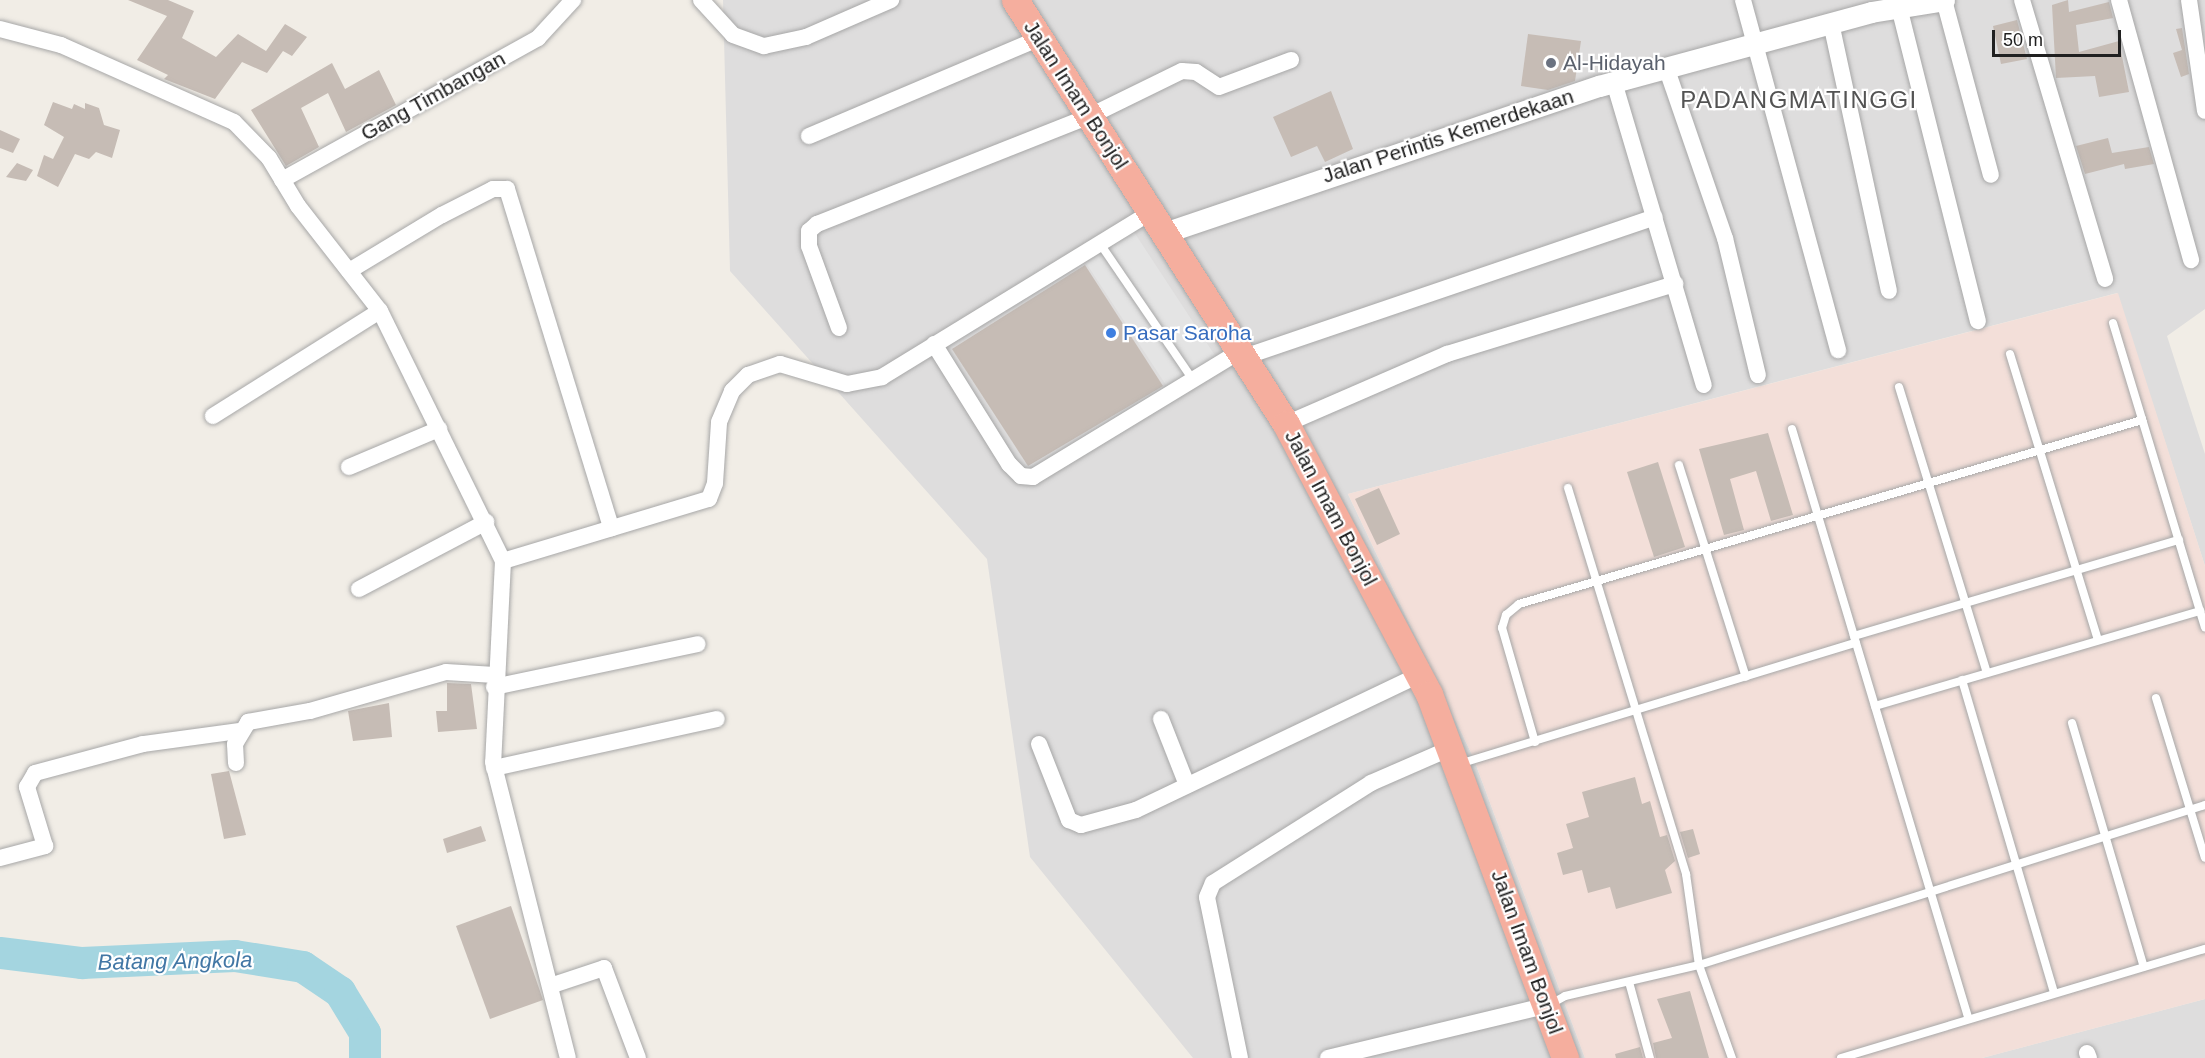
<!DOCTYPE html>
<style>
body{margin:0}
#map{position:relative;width:2205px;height:1058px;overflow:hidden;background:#f1ede6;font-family:Arial,sans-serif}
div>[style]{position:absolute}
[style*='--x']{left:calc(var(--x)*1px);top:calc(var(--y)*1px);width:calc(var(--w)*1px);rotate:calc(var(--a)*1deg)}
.residential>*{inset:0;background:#dedddd}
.military>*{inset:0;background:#f3dfd9}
.parking>*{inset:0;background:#e4e4e4}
.river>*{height:32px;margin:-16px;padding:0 16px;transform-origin:16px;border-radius:16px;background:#a4d5e0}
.building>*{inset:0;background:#c6bcb5}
.roads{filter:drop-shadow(0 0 2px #a7a7a7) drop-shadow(0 0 2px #a7a7a7)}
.service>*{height:8px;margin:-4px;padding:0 4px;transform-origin:4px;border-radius:4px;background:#fff}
.minor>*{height:16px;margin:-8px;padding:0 8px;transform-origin:8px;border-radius:8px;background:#fff}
.tertiary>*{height:21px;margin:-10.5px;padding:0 10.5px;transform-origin:10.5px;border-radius:10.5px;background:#fff}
.trunk>*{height:27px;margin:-13.5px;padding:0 13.5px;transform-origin:13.5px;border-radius:13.5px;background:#f5ae9e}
.dots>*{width:16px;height:16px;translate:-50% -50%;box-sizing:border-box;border:3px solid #fff;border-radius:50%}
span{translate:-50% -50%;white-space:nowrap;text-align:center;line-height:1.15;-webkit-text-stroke:4.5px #fff;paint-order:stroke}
.worship-label{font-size:21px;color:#5b616d}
.left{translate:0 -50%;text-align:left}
.street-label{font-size:21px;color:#202020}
.shop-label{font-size:21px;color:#366cbe}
.water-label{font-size:22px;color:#4277a5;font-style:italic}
.quarter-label{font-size:24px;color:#535353;letter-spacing:1.5px}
.scale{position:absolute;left:1992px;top:30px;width:129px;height:27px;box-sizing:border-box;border:3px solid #202020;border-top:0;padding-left:8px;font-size:18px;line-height:21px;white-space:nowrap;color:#202020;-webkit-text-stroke:4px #fff;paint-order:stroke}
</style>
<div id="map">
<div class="residential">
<div style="clip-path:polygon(723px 0,2205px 0,2205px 309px,2167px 336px,2205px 454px,2205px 566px,2117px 293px,1348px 494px,1473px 757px,1585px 1058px,1193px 1058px,1030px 857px,987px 559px,730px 271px)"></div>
<div style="clip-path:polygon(2205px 999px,2205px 1058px,1982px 1058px)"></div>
</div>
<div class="military">
<div style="clip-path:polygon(2118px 293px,2205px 566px,2205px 999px,1982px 1058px,1585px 1058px,1473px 757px,1348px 494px)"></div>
</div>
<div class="parking">
<div style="clip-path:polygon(1134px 232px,1216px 357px,1168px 388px,1086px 263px)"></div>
</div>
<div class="river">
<div style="--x:0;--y:953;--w:83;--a:7"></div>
<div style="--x:82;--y:963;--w:153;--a:-2.6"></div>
<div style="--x:235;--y:956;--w:69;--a:9.2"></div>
<div style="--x:303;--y:967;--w:45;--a:34"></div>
<div style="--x:340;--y:992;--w:48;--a:58.6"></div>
<div style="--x:365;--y:1033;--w:25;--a:90"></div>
</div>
<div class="building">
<div style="clip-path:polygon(128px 0,168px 0,194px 11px,182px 38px,216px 57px,238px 34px,266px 51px,285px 24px,307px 37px,292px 56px,283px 51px,267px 73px,242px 62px,215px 99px,164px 79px,168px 75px,137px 60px,167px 16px)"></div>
<div style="clip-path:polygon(2068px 0,2069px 12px,2109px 2px,2113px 18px,2076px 25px,2079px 52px,2119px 41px,2129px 92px,2099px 97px,2095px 76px,2056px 78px,2052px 5px)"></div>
<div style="clip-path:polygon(2017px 20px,2027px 59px,2001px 64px,1993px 26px)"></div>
<div style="clip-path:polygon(2182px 28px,2189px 74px,2181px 77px,2173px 53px,2182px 50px,2176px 29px)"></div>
<div style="clip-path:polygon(1528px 34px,1581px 41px,1575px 81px,1548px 90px,1521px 86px)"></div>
<div style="clip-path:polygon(332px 63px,345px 89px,379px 70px,396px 105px,346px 132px,328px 93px,301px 108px,319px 147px,286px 166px,251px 110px)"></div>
<div style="clip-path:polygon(1331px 91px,1353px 149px,1325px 162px,1317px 146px,1291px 157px,1273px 117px)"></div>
<div style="clip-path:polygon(53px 102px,72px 109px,74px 104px,85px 109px,85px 103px,99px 108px,104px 125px,120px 130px,112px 158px,96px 152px,89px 159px,75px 154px,58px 187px,37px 176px,44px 155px,53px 159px,64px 137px,44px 125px)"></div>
<div style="clip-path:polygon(0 130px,20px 139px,13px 153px,0 148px)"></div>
<div style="clip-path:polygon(2108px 138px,2112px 153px,2149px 147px,2154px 164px,2125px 169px,2124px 164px,2085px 174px,2076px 146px)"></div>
<div style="clip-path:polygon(17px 163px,33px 170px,26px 181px,6px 177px)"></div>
<div style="clip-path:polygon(1085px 265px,1163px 386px,1028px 466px,952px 349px)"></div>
<div style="clip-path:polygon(1768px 433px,1793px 515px,1771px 521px,1756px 471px,1730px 479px,1744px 530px,1724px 535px,1699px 449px)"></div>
<div style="clip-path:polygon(1658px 462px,1685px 547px,1654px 557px,1627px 472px)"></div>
<div style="clip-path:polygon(1379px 488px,1400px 534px,1377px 545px,1355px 499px)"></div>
<div style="clip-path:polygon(447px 683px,471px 684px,477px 729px,438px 732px,436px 711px,447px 711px)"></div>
<div style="clip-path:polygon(389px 703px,392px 737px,353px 741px,348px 711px)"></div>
<div style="clip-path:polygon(229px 771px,246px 835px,224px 839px,211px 774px)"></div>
<div style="clip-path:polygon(1635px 777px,1642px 804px,1650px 801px,1660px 837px,1667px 835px,1675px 861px,1665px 870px,1672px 893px,1616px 909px,1610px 887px,1588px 893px,1582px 870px,1563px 875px,1557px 853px,1573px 848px,1566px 824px,1589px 817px,1582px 792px)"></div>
<div style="clip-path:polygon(481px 826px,486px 841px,447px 853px,443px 839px)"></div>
<div style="clip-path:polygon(1693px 829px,1700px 854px,1688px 858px,1680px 832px)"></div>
<div style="clip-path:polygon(511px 906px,543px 1000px,490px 1019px,456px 926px)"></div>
<div style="clip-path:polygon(1690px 991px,1709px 1058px,1656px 1058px,1653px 1043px,1672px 1038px,1657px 999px)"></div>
<div style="clip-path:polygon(1640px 1047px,1643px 1058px,1616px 1058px,1615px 1054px)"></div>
</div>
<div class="roads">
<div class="service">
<div style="--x:1101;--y:245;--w:163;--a:55.7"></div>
<div style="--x:2113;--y:323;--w:318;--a:73.2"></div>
<div style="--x:2010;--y:354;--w:299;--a:72.9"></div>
<div style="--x:1899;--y:387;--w:299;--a:72.9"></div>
<div style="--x:1792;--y:429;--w:614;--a:73.34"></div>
<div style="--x:1679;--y:465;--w:222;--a:72.5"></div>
<div style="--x:1568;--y:488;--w:404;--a:73"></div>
<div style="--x:1686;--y:874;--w:92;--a:81.9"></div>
<div style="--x:1699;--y:965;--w:99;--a:70.5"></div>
<div style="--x:1854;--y:636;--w:339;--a:-16.5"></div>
<div style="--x:1962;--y:680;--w:325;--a:73.6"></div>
<div style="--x:2156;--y:698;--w:167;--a:73"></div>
<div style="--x:1875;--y:706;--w:339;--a:-16.3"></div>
<div style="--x:2072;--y:723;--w:254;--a:73.6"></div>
<div style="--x:1535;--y:742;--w:119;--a:-106.1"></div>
<div style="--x:1502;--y:628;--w:14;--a:-73"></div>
<div style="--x:1506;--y:615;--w:17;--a:-40"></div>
<div style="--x:1519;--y:604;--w:650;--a:-16.45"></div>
<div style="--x:1459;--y:764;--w:415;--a:-17"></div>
<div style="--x:1629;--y:982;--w:79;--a:74.6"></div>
<div style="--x:1549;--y:1005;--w:18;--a:-29"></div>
<div style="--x:1565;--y:996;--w:138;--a:-13"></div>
<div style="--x:1699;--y:965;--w:531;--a:-17.55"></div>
<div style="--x:1841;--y:1058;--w:380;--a:-16.7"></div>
</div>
<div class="minor">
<div style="--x:701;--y:0;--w:47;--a:47.6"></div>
<div style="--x:733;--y:35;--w:33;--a:20"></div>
<div style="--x:764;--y:46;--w:43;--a:-12.1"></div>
<div style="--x:806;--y:37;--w:93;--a:-23.5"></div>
<div style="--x:1743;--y:0;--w:363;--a:74.8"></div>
<div style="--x:1944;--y:0;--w:181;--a:75"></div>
<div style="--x:2022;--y:0;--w:291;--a:73.4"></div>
<div style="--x:2119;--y:0;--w:270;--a:74.5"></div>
<div style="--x:2189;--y:0;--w:112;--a:81.8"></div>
<div style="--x:1899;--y:7;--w:324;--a:75.9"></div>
<div style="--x:1831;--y:23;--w:274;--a:77.8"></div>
<div style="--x:0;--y:29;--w:63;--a:14.7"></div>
<div style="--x:61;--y:45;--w:189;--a:24"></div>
<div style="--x:234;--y:122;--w:50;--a:45.8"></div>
<div style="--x:269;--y:158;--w:56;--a:58.9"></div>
<div style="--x:298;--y:206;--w:133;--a:52"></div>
<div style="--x:380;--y:311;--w:279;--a:63.8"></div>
<div style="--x:503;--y:561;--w:201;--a:92.8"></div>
<div style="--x:493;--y:762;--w:305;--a:75.8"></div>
<div style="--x:1666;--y:67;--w:181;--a:71"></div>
<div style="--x:1725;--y:238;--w:141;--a:76.5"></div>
<div style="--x:1614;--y:82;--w:316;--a:73.5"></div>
<div style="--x:809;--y:136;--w:251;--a:-23"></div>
<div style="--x:282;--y:180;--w:293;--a:-29"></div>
<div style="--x:538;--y:38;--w:52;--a:-47.4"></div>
<div style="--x:349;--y:271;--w:109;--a:-31.1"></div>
<div style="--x:442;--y:215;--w:57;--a:-27"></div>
<div style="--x:493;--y:189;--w:14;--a:0"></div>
<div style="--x:507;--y:189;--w:355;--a:72.9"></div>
<div style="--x:839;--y:328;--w:87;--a:-110.1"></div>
<div style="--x:809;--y:246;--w:15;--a:-90"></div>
<div style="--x:809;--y:231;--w:11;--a:-41"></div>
<div style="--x:817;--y:224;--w:296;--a:-21.6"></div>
<div style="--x:1092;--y:115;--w:100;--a:-26.1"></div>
<div style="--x:1182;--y:71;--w:14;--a:4"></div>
<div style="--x:1196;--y:72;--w:27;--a:33"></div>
<div style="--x:1219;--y:87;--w:77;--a:-20.6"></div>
<div style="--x:934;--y:344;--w:142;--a:58"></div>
<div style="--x:1009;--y:464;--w:17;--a:45"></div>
<div style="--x:1021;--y:476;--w:12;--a:5"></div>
<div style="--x:1033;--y:477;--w:239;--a:-31.3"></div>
<div style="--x:1241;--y:358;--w:437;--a:-18.8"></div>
<div style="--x:213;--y:416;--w:197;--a:-32.2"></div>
<div style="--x:1286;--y:424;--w:176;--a:-23.5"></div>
<div style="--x:1447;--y:354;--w:239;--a:-17.1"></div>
<div style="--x:349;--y:467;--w:98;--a:-22.9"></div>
<div style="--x:503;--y:561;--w:215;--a:-16.8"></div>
<div style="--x:709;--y:499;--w:17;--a:-69"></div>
<div style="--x:715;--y:483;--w:61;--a:-86.2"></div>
<div style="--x:719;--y:422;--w:34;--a:-67"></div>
<div style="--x:732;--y:391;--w:23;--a:-45"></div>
<div style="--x:748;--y:375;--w:34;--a:-19"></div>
<div style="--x:780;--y:364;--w:70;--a:16.6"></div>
<div style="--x:847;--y:384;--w:36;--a:-11"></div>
<div style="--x:882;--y:377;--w:314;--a:-31.5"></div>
<div style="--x:359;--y:589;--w:144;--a:-27.8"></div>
<div style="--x:494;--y:687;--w:208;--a:-11.9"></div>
<div style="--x:1161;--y:719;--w:71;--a:68.5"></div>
<div style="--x:1039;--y:744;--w:82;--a:68.5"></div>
<div style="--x:1069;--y:820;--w:13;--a:23"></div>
<div style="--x:1081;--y:825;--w:57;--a:-15.3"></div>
<div style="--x:1136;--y:810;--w:314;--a:-25.5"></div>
<div style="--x:236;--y:763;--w:19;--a:-93"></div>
<div style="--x:235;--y:744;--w:26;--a:-59"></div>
<div style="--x:248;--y:722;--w:63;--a:-10.1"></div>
<div style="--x:310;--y:711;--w:141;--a:-16"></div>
<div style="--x:446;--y:672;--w:49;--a:3.5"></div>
<div style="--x:494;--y:768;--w:228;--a:-12.4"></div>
<div style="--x:0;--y:858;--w:47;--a:-14.9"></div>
<div style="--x:45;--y:846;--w:62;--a:-107"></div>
<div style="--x:27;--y:787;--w:16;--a:-60"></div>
<div style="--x:35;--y:773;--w:112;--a:-15"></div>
<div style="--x:143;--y:744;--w:97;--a:-7.7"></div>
<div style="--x:550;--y:986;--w:57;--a:-18.4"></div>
<div style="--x:604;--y:968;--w:96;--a:69.3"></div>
<div style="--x:2087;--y:1053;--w:5;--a:68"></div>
<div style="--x:1240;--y:1058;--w:164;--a:-101.6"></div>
<div style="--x:1207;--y:897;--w:15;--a:-67"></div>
<div style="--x:1213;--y:883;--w:187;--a:-32.3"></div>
<div style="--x:1371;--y:783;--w:85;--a:-23.6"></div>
<div style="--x:1328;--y:1058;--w:227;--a:-13.5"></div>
</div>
<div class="tertiary">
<div style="--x:1164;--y:233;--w:459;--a:-18.7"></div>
<div style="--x:1599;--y:86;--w:282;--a:-15.2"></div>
<div style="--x:1871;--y:12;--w:74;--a:-9.3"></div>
</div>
<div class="trunk">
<div style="--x:1015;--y:0;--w:503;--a:57.42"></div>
<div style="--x:1286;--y:424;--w:306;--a:62.1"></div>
<div style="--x:1429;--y:694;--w:389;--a:69.5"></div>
</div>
</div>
<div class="dots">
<div style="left:1551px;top:63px;background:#6b7280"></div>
<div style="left:1111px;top:333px;background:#3f7fe0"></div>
</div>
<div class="worship-label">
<span class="left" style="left:1563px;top:63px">Al-Hidayah</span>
</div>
<div class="street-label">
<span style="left:1076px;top:95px;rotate:57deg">Jalan Imam Bonjol</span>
<span style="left:433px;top:96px;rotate:-29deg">Gang Timbangan</span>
<span style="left:1448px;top:136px;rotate:-18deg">Jalan Perintis Kemerdekaan</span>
<span style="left:1331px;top:508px;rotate:62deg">Jalan Imam Bonjol</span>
<span style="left:1527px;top:952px;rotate:70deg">Jalan Imam Bonjol</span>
</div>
<div class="shop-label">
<span class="left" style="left:1123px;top:333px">Pasar Saroha</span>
</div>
<div class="water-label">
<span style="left:175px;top:961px;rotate:-1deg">Batang Angkola</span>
</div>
<div class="quarter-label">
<span style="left:1799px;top:100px">PADANGMATINGGI</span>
</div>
<div class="scale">50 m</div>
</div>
